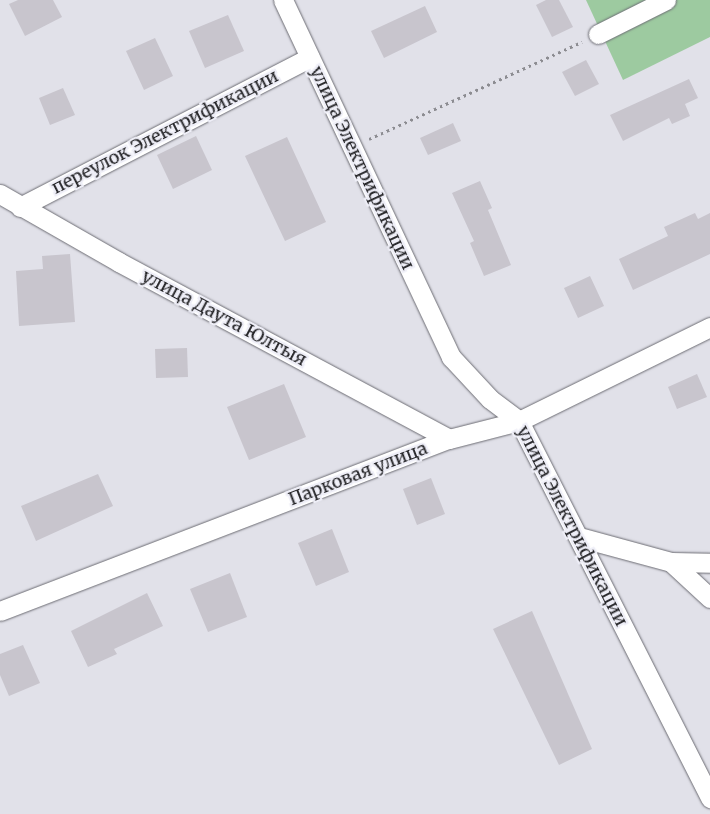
<!DOCTYPE html>
<meta charset="utf-8">
<style>
body{margin:0}
#map{position:relative;width:710px;height:814px;overflow:hidden;background:#e1e1e9;font-family:Merriweather,serif}
div>[style]{position:absolute}
[style*='--x']{left:calc(var(--x)*1px);top:calc(var(--y)*1px);width:calc(var(--w)*1px);rotate:calc(var(--a)*1deg)}
.green>*{inset:0;background:#9dcaa0}
.building>*{inset:0;background:#c8c5cd}
.path>*{height:3px;margin-top:-1.5px;transform-origin:0;background:repeating-linear-gradient(90deg,#8c8c91 0 2.5px,transparent 0 6.5px)}
.roads{filter:drop-shadow(0 0 1px #6c6c73) drop-shadow(0 0 1px #6c6c73)}
.street>*{height:19px;margin:-9.5px;padding:0 9.5px;transform-origin:9.5px;border-radius:9.5px;background:#fff}
span{translate:-50% -50%;white-space:nowrap;text-align:center;line-height:1.15;-webkit-text-stroke:4.5px #eeeef7;paint-order:stroke}
.street-label{font-size:18px;color:#222225}
</style>
<div id="map">
<div class="green">
<div style="clip-path:polygon(586px 0,710px 0,710px 37px,623px 80px)"></div>
</div>
<div class="building">
<div style="clip-path:polygon(18px 0,53px 0,62px 17px,25px 36px,9px 4px)"></div>
<div style="clip-path:polygon(546px 0,559px 0,573px 27px,552px 37px,536px 5px)"></div>
<div style="clip-path:polygon(425px 6px,437px 32px,384px 58px,371px 31px)"></div>
<div style="clip-path:polygon(228px 15px,244px 51px,205px 68px,189px 31px)"></div>
<div style="clip-path:polygon(155px 38px,173px 76px,144px 90px,126px 51px)"></div>
<div style="clip-path:polygon(586px 60px,599px 84px,575px 96px,562px 72px)"></div>
<div style="clip-path:polygon(689px 79px,698px 98px,685px 104px,690px 116px,672px 124px,669px 118px,623px 141px,610px 115px)"></div>
<div style="clip-path:polygon(63px 88px,75px 115px,50px 125px,39px 98px)"></div>
<div style="clip-path:polygon(453px 123px,461px 141px,428px 155px,420px 138px)"></div>
<div style="clip-path:polygon(196px 136px,212px 170px,173px 189px,157px 155px)"></div>
<div style="clip-path:polygon(287px 137px,326px 222px,285px 241px,245px 156px)"></div>
<div style="clip-path:polygon(480px 181px,492px 208px,488px 210px,511px 265px,484px 276px,470px 243px,474px 241px,452px 193px)"></div>
<div style="clip-path:polygon(695px 213px,698px 219px,710px 213px,710px 254px,633px 290px,619px 259px,668px 236px,664px 227px)"></div>
<div style="clip-path:polygon(70px 254px,75px 322px,19px 326px,16px 271px,43px 269px,42px 256px)"></div>
<div style="clip-path:polygon(590px 276px,604px 306px,578px 318px,564px 288px)"></div>
<div style="clip-path:polygon(187px 348px,188px 377px,156px 378px,155px 349px)"></div>
<div style="clip-path:polygon(697px 374px,707px 397px,677px 409px,668px 387px)"></div>
<div style="clip-path:polygon(284px 384px,306px 437px,249px 460px,227px 407px)"></div>
<div style="clip-path:polygon(98px 474px,113px 506px,36px 541px,21px 506px)"></div>
<div style="clip-path:polygon(431px 478px,445px 514px,417px 525px,403px 489px)"></div>
<div style="clip-path:polygon(332px 529px,349px 572px,316px 586px,298px 543px)"></div>
<div style="clip-path:polygon(230px 573px,247px 617px,208px 632px,190px 589px)"></div>
<div style="clip-path:polygon(147px 593px,163px 626px,114px 649px,117px 654px,88px 667px,71px 631px)"></div>
<div style="clip-path:polygon(532px 611px,592px 749px,559px 765px,493px 629px)"></div>
<div style="clip-path:polygon(23px 645px,40px 683px,9px 696px,0 675px,0 654px)"></div>
</div>
<div class="path">
<div style="--x:369;--y:139;--w:234;--a:-24.5"></div>
</div>
<div class="roads">
<div class="street">
<div style="--x:283;--y:0;--w:395;--a:64.8"></div>
<div style="--x:451;--y:357;--w:57;--a:47.1"></div>
<div style="--x:490;--y:399;--w:36;--a:37"></div>
<div style="--x:519;--y:421;--w:423;--a:63.1"></div>
<div style="--x:598;--y:34;--w:76;--a:-26.6"></div>
<div style="--x:0;--y:194;--w:137;--a:29.7"></div>
<div style="--x:119;--y:262;--w:374;--a:28.2"></div>
<div style="--x:20;--y:207;--w:326;--a:-27.3"></div>
<div style="--x:579;--y:537;--w:95;--a:15.2"></div>
<div style="--x:671;--y:562;--w:53;--a:42.7"></div>
<div style="--x:671;--y:562;--w:39;--a:1"></div>
<div style="--x:0;--y:611;--w:481;--a:-21"></div>
<div style="--x:449;--y:439;--w:72;--a:-14.4"></div>
<div style="--x:519;--y:421;--w:213;--a:-26.2"></div>
</div>
</div>
<div class="street-label">
<span style="left:165px;top:132px;rotate:-27deg">переулок Электрификации</span>
<span style="left:362px;top:168px;rotate:65deg">улица Электрификации</span>
<span style="left:224px;top:318px;rotate:28deg">улица Даута Юлтыя</span>
<span style="left:358px;top:474px;rotate:-21deg">Парковая улица</span>
<span style="left:572px;top:526px;rotate:63deg">улица Электрификации</span>
</div>
</div>
